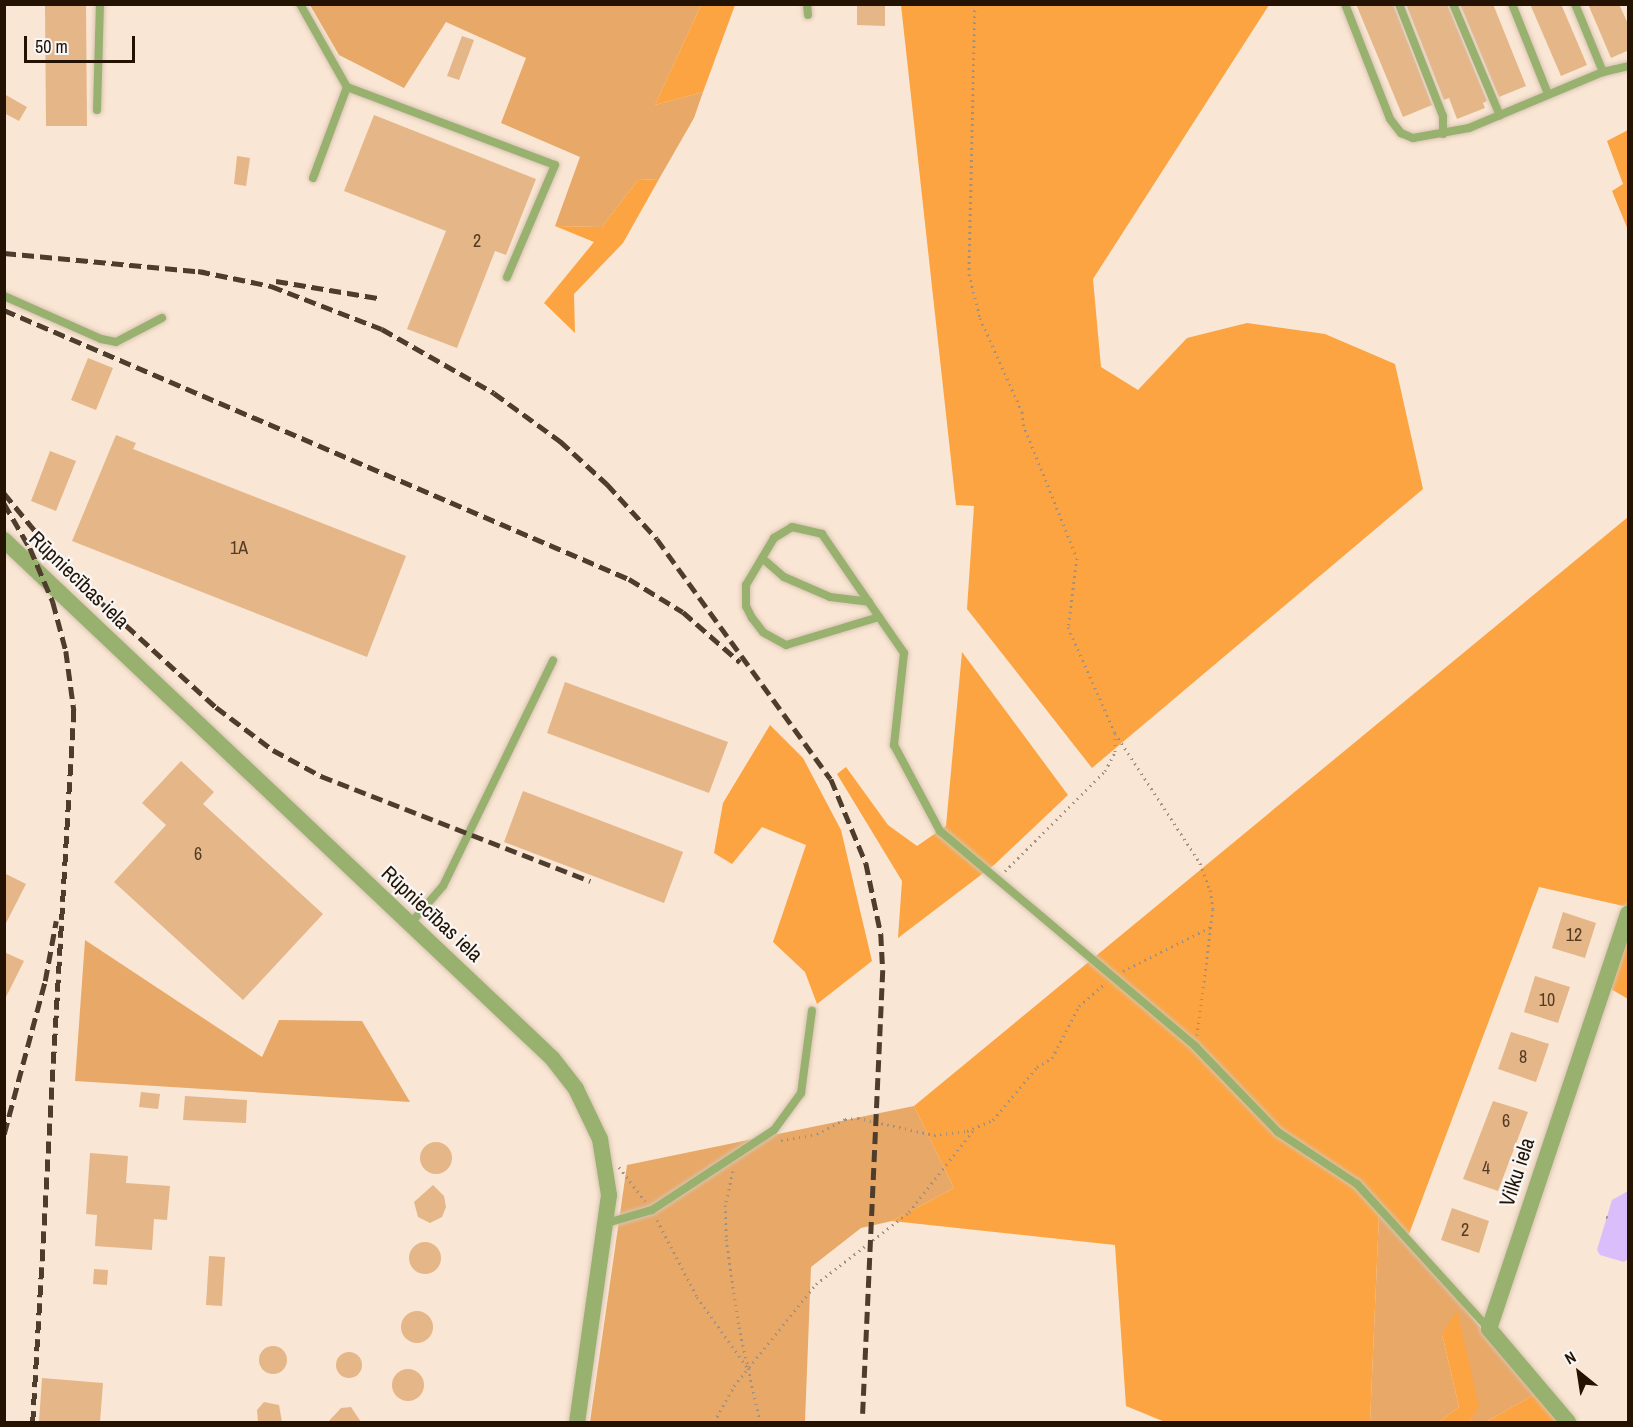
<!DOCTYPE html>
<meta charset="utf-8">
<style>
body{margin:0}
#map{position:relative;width:1633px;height:1427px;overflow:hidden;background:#fae6d4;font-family:"Archivo Narrow",sans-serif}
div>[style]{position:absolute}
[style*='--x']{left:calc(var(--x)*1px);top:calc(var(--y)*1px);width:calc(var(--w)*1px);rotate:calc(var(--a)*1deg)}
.green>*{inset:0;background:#e8a867}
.forest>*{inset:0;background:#fba441}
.water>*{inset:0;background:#dabdfb}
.building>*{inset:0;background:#e5b688}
.round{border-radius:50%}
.path>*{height:3px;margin-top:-1.5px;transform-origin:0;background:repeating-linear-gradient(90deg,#a3917f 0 1.5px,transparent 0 6px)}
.roads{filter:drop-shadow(0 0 2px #d8c4b2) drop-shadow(0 0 2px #d8c4b2)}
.service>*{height:8px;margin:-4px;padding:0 4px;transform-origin:4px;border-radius:4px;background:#98b16e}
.minor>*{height:16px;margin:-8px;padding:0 8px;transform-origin:8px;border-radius:8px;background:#98b16e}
.rail>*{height:4.5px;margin-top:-2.25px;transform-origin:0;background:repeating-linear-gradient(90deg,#4e3d2c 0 12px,transparent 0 18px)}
span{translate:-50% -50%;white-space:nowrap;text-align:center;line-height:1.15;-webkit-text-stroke:4.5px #f7f7f7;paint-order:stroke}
.number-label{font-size:18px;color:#543c24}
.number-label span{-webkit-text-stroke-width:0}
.street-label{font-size:21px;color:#241302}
.frame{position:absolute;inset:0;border:6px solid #241302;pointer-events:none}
.north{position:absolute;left:1549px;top:1343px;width:60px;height:60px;-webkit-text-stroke:4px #f7f7f7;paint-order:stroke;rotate:330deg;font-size:16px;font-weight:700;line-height:24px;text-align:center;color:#241302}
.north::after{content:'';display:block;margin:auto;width:21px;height:27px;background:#241302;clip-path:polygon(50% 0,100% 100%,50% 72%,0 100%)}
.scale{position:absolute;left:24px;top:36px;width:111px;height:27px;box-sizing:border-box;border:3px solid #241302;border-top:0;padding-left:8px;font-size:18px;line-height:21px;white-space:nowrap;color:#241302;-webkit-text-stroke:4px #f7f7f7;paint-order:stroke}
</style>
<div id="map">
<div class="green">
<div style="clip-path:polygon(310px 5px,701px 5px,655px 105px,703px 92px,694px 118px,659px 179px,638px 180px,602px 227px,555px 226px,580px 157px,501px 123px,526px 58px,446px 22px,404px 88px,339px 55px)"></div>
<div style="clip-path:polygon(85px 940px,262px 1057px,279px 1020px,362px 1021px,410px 1102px,75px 1081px)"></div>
<div style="clip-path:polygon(914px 1106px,954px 1188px,892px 1221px,861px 1228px,811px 1267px,805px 1422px,590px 1422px,627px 1165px)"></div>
<div style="clip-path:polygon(1379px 1215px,1428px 1264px,1535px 1394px,1486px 1422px,1470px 1422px,1478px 1406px,1442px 1334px,1459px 1407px,1439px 1422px,1370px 1422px)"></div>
</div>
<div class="forest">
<div style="clip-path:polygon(701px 5px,735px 5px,703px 92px,655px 105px)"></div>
<div style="clip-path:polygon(901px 5px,1269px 5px,1093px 279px,1101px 367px,1138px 390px,1187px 338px,1247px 323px,1325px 334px,1395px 364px,1423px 489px,1092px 768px,967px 609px,974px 506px,956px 505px)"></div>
<div style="clip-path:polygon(1628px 130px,1628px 230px,1612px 191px,1623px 184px,1607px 141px)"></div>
<div style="clip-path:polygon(659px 179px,623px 243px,574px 294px,575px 333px,544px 303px,594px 242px,555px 226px,602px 227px,638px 180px)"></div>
<div style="clip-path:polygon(1628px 517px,1628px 907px,1539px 887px,1409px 1234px,1379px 1215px,1370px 1422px,1165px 1422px,1126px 1406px,1115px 1245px,892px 1221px,954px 1188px,914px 1106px)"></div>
<div style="clip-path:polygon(962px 652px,1068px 795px,994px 865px,898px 938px,902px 881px,837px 774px,846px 767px,888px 825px,917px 846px,946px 826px)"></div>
<div style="clip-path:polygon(770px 725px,803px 758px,841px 830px,872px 961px,817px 1004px,805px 972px,773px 942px,806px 845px,762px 827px,732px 864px,714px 853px,723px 803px)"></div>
<div style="clip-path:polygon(1628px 935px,1628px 999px,1611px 989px)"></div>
<div style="clip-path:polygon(1457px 1311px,1479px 1406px,1470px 1422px,1439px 1422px,1459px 1407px,1442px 1334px)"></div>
<div style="clip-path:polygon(1535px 1394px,1561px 1422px,1486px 1422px)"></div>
</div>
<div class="water">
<div style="clip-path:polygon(1628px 1191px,1628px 1259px,1624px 1262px,1600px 1255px,1597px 1250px,1612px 1200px)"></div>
</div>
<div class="building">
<div style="clip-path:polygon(45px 4px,86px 4px,87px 126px,46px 126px)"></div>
<div style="clip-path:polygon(857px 4px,885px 4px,885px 26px,857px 25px)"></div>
<div style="clip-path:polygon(1356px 4px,1393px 4px,1432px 105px,1403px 117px)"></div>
<div style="clip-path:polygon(1406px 4px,1447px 4px,1487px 101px,1483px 103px,1485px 108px,1457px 119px,1449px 98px,1444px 100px)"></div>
<div style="clip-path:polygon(1460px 4px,1493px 4px,1526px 86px,1499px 97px)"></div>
<div style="clip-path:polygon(1530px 4px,1561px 4px,1587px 65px,1561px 76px)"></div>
<div style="clip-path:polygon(1588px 4px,1619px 4px,1629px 26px,1629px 50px,1611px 58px)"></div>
<div style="clip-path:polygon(462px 36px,474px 40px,459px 80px,447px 76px)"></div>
<div style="clip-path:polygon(4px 94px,27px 107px,19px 121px,4px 113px)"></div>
<div style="clip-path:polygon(374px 115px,536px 179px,506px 255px,495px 251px,457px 348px,407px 329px,446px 231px,344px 191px)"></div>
<div style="clip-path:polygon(237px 156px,250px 158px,246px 186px,234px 184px)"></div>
<div style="clip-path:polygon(88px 358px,113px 368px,96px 410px,71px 400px)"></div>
<div style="clip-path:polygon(116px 435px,136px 443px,133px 449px,406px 556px,367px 657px,72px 541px)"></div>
<div style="clip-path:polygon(50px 451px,76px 461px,56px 511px,31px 501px)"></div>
<div style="clip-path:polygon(565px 682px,728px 742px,709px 793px,547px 733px)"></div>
<div style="clip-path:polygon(181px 761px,214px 792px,203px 804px,323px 914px,243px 1000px,114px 882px,166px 825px,142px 803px)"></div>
<div style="clip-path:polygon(523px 791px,683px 852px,664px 903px,504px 842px)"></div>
<div style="clip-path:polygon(4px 873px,26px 884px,4px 927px)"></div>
<div style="clip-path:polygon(1563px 912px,1596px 923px,1585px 958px,1552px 948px)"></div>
<div style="clip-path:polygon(4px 952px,24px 961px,4px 1001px)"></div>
<div style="clip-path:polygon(1535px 976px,1570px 987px,1558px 1023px,1524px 1012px)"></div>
<div style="clip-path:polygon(1511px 1032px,1549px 1044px,1536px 1082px,1498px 1069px)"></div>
<div style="clip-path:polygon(141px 1092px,160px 1094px,158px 1109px,139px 1107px)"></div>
<div style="clip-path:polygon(185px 1096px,247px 1100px,246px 1123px,183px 1120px)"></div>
<div style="clip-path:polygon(1493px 1101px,1528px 1112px,1498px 1191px,1463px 1179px)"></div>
<div class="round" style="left:420px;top:1142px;width:32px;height:32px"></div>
<div style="clip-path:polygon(90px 1153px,128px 1156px,126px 1183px,170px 1186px,167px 1220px,154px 1219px,152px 1250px,95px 1246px,97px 1215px,86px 1214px)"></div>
<div style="clip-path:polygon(433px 1185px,444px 1196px,446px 1207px,442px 1217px,430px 1223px,418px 1217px,414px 1202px)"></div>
<div style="clip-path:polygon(1452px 1208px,1489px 1221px,1479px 1253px,1441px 1240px)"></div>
<div class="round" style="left:409px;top:1242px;width:32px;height:32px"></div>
<div style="clip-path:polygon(209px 1256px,225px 1257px,222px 1306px,206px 1305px)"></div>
<div style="clip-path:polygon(94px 1269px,108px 1270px,107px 1285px,93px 1284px)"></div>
<div class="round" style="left:401px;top:1311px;width:32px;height:32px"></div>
<div class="round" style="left:259px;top:1346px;width:28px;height:28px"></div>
<div class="round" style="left:336px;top:1352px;width:26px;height:26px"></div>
<div class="round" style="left:392px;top:1369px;width:32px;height:32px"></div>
<div style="clip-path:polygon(42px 1378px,103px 1383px,100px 1422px,39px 1422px)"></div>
<div style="clip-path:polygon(264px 1402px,279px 1405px,282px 1422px,258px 1422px,257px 1410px)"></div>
<div style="clip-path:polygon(351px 1407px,361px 1422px,328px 1422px,341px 1408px)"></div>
</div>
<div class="path">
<div style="--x:975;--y:4;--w:270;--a:91.3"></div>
<div style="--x:969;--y:274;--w:45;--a:76"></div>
<div style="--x:980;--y:318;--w:103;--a:65.9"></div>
<div style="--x:1022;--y:412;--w:12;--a:85"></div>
<div style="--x:1023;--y:424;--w:144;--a:68.1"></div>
<div style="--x:1077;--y:558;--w:70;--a:97.4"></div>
<div style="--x:1068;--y:627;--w:116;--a:66.1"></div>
<div style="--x:1115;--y:733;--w:155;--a:56.8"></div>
<div style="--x:1200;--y:863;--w:29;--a:70"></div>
<div style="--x:1210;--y:890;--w:19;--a:81"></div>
<div style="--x:1213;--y:909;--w:127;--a:97.2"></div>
<div style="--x:1005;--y:871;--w:141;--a:-45"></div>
<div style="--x:1105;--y:771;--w:21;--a:-62"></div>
<div style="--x:1115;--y:752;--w:16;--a:-90"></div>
<div style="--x:1123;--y:971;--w:98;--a:-26.6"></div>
<div style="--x:781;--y:1140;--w:36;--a:-9"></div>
<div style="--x:817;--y:1134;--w:32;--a:-28"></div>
<div style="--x:845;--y:1119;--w:13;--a:-4"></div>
<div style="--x:858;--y:1118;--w:78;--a:12.6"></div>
<div style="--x:934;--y:1135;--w:33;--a:-7"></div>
<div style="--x:967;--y:1131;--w:28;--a:-23"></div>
<div style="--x:993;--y:1120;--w:69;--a:-50.3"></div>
<div style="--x:1037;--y:1067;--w:17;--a:-31"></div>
<div style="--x:1052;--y:1058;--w:59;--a:-62.6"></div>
<div style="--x:1079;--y:1006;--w:35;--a:-41"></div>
<div style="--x:619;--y:1167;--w:43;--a:52.6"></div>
<div style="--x:733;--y:1171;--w:35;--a:103"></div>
<div style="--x:725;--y:1205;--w:34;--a:88"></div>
<div style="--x:726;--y:1239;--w:89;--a:81.6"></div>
<div style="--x:739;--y:1327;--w:97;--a:77.5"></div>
<div style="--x:1606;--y:1217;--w:5;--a:11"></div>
<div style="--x:657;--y:1220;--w:87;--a:62.5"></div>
<div style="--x:697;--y:1297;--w:86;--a:54.5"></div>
<div style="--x:714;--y:1422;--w:41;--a:-60.9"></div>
<div style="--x:734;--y:1386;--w:131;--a:-51.2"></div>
<div style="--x:816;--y:1284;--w:118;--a:-37.7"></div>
<div style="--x:909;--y:1212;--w:108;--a:-51.8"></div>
</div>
<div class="roads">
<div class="service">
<div style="--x:300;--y:4;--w:95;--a:60.5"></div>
<div style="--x:347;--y:87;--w:222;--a:20.6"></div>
<div style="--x:555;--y:165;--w:122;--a:113.2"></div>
<div style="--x:807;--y:4;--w:11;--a:85"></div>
<div style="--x:1345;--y:4;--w:123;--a:68.6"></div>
<div style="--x:1390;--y:119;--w:18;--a:52"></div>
<div style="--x:1401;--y:133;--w:13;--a:23"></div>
<div style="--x:1413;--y:138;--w:57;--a:-10.1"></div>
<div style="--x:1469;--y:128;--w:145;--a:-22.7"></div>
<div style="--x:1603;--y:72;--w:26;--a:-13"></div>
<div style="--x:1399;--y:4;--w:120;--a:68.6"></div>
<div style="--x:1443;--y:116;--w:18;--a:90"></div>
<div style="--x:1453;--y:4;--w:121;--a:67.2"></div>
<div style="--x:1512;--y:4;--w:97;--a:68.2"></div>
<div style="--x:1575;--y:4;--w:74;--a:67.6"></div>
<div style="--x:97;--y:110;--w:106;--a:-88.4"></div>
<div style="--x:313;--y:178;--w:97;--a:-69.5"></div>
<div style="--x:4;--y:296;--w:106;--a:23.9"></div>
<div style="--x:101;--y:339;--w:15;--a:11"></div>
<div style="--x:116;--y:342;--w:52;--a:-27.6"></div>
<div style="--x:762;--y:558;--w:29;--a:41"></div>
<div style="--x:784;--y:577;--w:50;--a:23.5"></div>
<div style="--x:830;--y:597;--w:39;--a:7"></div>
<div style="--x:879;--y:617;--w:97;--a:163.2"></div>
<div style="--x:786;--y:645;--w:26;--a:-151"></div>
<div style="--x:763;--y:632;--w:18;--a:-128"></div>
<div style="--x:752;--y:618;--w:13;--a:-117"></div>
<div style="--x:746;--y:606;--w:21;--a:-90"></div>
<div style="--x:746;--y:585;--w:55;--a:-59.2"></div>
<div style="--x:774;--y:538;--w:21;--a:-31"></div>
<div style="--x:792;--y:527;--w:31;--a:13"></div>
<div style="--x:822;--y:534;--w:101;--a:55.5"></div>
<div style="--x:879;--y:617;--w:44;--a:55.2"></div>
<div style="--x:904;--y:653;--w:93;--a:96.2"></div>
<div style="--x:894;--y:745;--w:98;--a:61.9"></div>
<div style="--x:940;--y:831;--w:334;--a:40.1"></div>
<div style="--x:1195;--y:1046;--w:120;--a:46"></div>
<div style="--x:1278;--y:1132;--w:95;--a:33.4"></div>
<div style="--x:1357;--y:1184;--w:196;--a:47.7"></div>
<div style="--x:410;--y:924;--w:50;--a:-49"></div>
<div style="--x:443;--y:886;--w:251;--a:-64"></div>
<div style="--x:607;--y:1223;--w:47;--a:-16.1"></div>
<div style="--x:652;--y:1210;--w:146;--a:-33.3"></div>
<div style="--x:774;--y:1130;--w:46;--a:-53.9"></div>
<div style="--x:801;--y:1093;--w:83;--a:-82.4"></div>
</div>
<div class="minor">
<div style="--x:4;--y:540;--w:754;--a:43.39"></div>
<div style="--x:552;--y:1058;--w:39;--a:52"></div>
<div style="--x:576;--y:1089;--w:55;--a:64.4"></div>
<div style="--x:600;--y:1139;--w:57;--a:80.9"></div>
<div style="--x:609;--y:1195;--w:229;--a:98"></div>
<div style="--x:1568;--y:1422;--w:122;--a:-130.3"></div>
<div style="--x:1489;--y:1329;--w:438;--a:-71.5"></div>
</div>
</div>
<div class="rail">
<div style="--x:4;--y:253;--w:202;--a:5.4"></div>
<div style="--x:198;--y:271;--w:75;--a:11.6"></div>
<div style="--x:271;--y:286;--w:119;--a:21.2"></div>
<div style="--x:382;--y:329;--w:129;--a:29.7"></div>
<div style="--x:494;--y:393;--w:82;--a:36"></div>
<div style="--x:560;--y:441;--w:64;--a:42.5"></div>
<div style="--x:607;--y:484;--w:74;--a:47.7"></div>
<div style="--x:657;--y:539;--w:296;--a:54.1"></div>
<div style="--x:831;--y:779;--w:91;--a:67.4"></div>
<div style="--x:866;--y:863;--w:73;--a:78.1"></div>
<div style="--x:881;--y:934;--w:36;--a:87"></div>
<div style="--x:883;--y:970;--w:447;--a:92.6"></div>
<div style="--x:276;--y:281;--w:103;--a:9.5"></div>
<div style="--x:4;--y:310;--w:680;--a:23.29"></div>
<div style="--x:629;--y:579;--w:63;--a:31.4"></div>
<div style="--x:683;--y:612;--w:76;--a:41.3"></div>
<div style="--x:4;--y:493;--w:109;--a:50.6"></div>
<div style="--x:73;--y:577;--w:193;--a:42.3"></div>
<div style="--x:216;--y:707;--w:71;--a:37"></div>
<div style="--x:273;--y:750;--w:55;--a:28.4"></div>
<div style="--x:321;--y:776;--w:289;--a:21.3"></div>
<div style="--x:4;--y:503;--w:52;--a:60"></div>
<div style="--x:30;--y:548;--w:59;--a:66.9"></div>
<div style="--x:53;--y:602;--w:51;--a:75.1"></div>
<div style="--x:66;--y:651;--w:60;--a:82.3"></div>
<div style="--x:74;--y:710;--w:713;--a:93.3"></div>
<div style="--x:4;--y:1134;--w:158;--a:-75"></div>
<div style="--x:45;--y:981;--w:61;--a:-79.6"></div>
</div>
<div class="number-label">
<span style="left:477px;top:241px">2</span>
<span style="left:239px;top:548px">1A</span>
<span style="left:198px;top:854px">6</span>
<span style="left:1574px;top:935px">12</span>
<span style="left:1547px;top:1000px">10</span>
<span style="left:1523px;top:1057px">8</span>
<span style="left:1506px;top:1121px">6</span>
<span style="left:1486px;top:1168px">4</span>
<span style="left:1465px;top:1230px">2</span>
</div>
<div class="street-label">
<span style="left:79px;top:580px;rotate:44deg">Rūpniecības iela</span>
<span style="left:432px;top:914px;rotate:43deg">Rūpniecības iela</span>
<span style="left:1517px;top:1172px;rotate:-72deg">Vilku iela</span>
</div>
<div class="frame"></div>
<div class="north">N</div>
<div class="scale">50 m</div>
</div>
